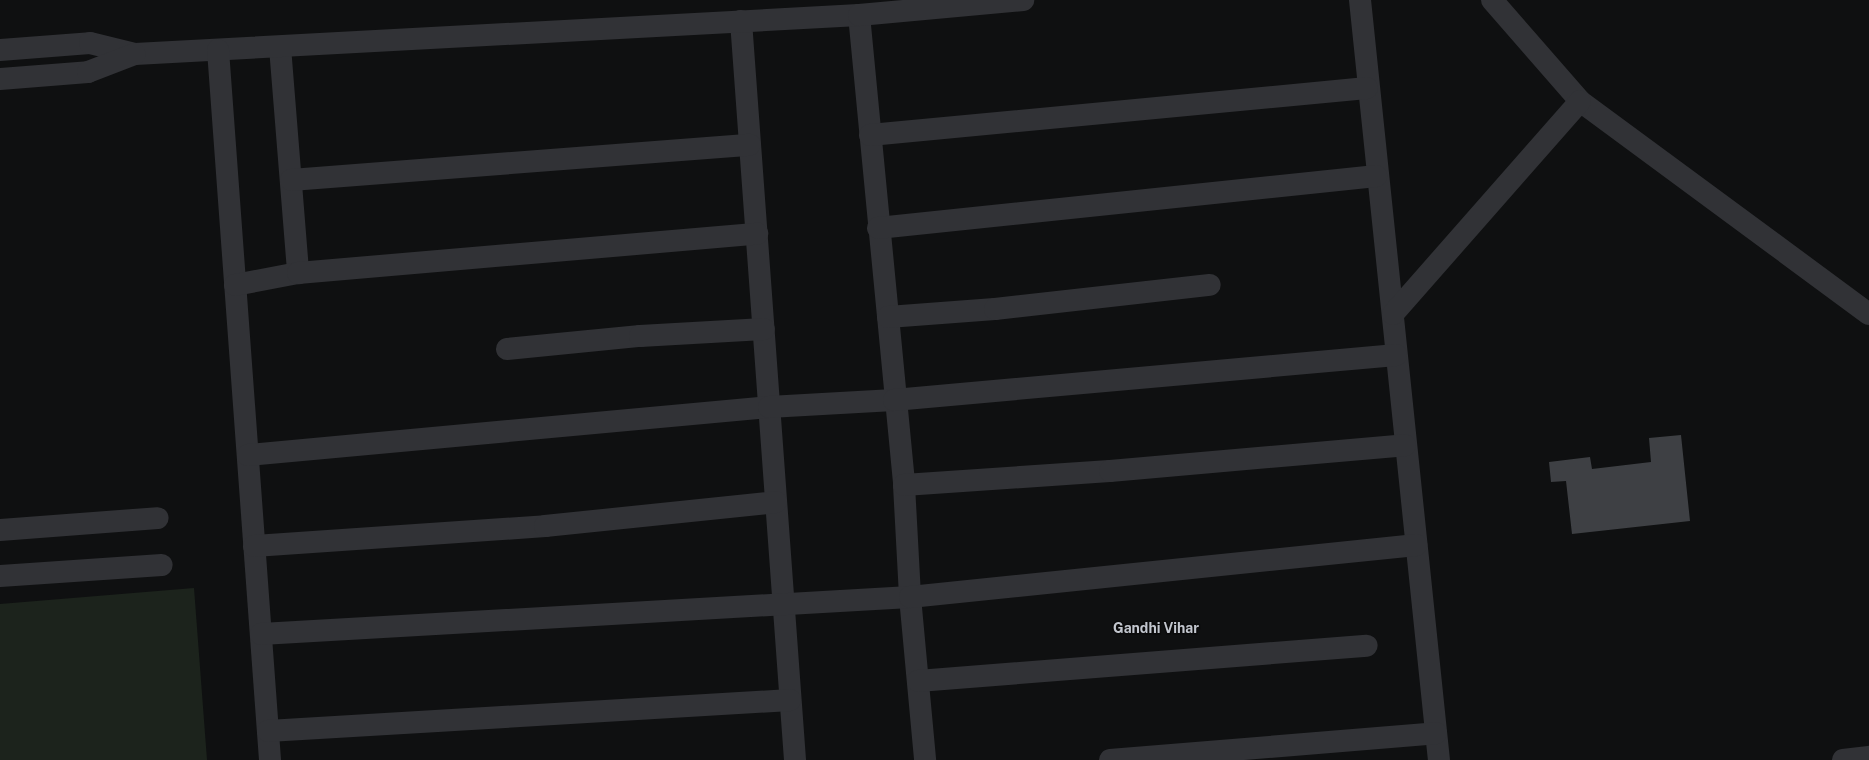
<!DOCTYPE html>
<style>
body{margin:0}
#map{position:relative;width:1869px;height:760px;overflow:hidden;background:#0f1011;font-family:"Public Sans",sans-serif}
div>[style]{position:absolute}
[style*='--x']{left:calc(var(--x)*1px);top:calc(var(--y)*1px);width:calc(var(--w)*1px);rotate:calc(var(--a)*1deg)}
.green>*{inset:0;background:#1c231c}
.building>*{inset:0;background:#3e4044}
.minor>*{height:22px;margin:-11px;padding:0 11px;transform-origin:11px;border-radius:11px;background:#313236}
span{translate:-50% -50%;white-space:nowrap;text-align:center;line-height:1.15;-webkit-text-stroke:3px #0b0b0c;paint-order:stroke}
.quarter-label{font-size:14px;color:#c2c6ce;font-weight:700}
</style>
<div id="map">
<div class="green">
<div style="clip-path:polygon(194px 588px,207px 760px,0 760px,0 604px)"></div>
</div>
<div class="building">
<div style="clip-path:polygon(1681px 435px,1690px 521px,1572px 534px,1566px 481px,1551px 482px,1549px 462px,1590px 457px,1592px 469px,1651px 462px,1649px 438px)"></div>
</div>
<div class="minor">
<div style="--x:1360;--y:0;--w:764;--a:84.07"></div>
<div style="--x:1492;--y:0;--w:134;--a:48.9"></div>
<div style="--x:1580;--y:101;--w:359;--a:36.4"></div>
<div style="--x:859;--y:15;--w:472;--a:84.5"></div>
<div style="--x:904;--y:485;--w:112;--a:86.9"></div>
<div style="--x:910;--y:597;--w:164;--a:84.7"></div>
<div style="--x:741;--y:21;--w:741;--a:85.82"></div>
<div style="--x:280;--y:47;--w:227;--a:85.4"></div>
<div style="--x:0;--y:50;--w:90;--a:-4.4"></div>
<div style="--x:90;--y:43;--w:46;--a:13.7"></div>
<div style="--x:135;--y:54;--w:725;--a:-3.08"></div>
<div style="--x:859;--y:15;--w:165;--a:-5.2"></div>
<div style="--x:218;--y:50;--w:712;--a:85.81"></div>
<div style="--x:0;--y:79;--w:88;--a:-4.5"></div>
<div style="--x:88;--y:72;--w:50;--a:-21"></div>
<div style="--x:870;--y:135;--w:499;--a:-5.4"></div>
<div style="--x:291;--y:180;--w:460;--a:-4.4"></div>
<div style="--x:878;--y:228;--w:501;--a:-5.96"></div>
<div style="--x:235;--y:285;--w:64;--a:-10.8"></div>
<div style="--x:298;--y:273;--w:461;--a:-4.9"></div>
<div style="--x:1393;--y:314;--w:283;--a:-48.7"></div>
<div style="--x:888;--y:317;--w:107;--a:-4.3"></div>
<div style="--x:995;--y:309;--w:216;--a:-6.4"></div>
<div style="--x:507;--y:349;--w:134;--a:-5.6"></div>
<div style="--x:640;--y:336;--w:124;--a:-3.2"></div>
<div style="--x:248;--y:455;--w:523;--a:-5.26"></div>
<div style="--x:769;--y:407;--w:125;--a:-3.2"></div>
<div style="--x:894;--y:400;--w:504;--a:-5.12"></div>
<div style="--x:904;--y:485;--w:206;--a:-3.9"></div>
<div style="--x:1110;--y:471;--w:296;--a:-5"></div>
<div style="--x:0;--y:530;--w:158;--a:-4.3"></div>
<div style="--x:254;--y:546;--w:292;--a:-3.9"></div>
<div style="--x:545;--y:526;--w:232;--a:-5.9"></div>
<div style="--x:0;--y:576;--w:162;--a:-3.9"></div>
<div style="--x:261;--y:634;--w:650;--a:-3.26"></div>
<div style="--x:910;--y:597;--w:509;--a:-5.87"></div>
<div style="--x:918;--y:681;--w:450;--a:-4.5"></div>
<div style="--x:268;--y:731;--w:523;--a:-3.4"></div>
<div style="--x:1110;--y:760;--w:327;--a:-4.7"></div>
<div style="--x:1843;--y:760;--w:26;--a:-7"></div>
</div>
<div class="quarter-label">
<span style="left:1156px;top:628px">Gandhi Vihar</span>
</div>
</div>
